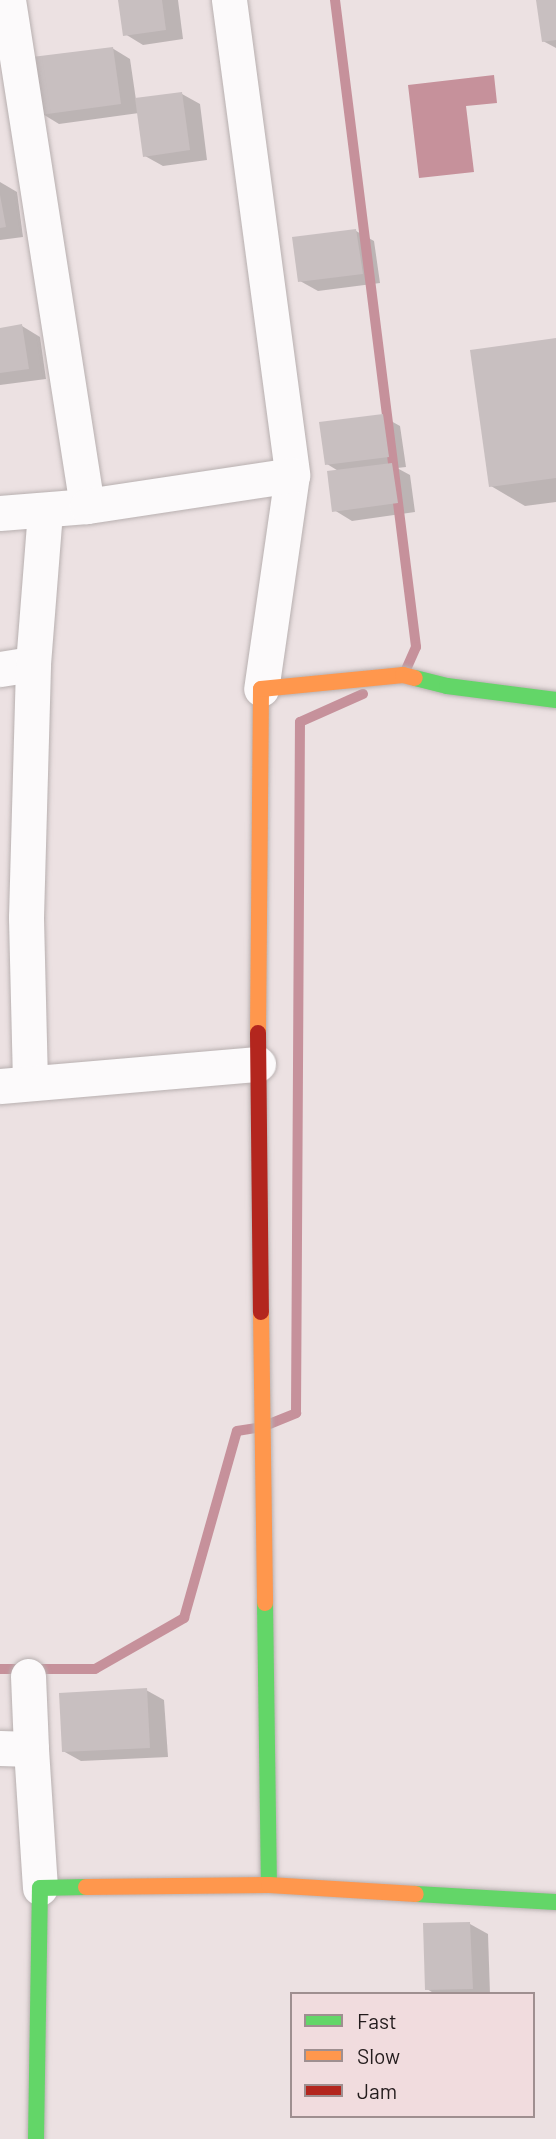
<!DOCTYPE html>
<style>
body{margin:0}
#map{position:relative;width:556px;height:2139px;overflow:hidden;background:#ece1e2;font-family:Barlow,sans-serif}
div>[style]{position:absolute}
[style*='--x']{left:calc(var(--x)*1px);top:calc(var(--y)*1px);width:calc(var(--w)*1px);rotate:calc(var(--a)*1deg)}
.water>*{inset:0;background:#c6919b}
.shadow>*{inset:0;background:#0003}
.stream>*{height:10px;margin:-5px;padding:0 5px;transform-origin:5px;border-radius:5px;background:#c6919b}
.building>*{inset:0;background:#c8bfc0}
.roads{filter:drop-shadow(0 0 2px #b8b0b0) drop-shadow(0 0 2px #b8b0b0)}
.street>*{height:35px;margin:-17.5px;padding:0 17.5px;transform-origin:17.5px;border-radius:17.5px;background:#fcfafb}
.fast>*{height:16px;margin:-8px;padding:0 8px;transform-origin:8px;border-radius:8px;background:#63d668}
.slow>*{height:16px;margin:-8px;padding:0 8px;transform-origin:8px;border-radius:8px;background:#ff974d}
.jam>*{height:16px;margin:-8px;padding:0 8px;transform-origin:8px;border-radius:8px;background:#b3261e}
span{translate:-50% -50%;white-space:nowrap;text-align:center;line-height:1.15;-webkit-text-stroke:5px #f1dcde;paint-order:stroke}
.legend{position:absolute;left:290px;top:1992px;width:245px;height:126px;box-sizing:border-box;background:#f1dcde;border:2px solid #9f8f90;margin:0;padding:9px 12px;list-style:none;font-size:21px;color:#231b1c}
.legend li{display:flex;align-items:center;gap:14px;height:35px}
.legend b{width:35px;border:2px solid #9f8f90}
</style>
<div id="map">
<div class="water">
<div style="clip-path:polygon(494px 75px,497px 103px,466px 106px,474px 172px,419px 178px,408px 85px)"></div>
</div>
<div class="shadow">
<div style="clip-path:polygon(120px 0,178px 0,183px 39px,143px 45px,125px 34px)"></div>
<div style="clip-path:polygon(538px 0,556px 0,556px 48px,543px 41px)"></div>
<div style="clip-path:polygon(112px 48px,130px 59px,136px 100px,182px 94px,200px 104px,207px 160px,163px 166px,145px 156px,139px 113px,59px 124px,41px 113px)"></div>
<div style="clip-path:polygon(0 182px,17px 192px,23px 237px,0 240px)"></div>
<div style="clip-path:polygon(356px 231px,374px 241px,380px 283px,318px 291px,300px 281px)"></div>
<div style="clip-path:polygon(22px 326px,40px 337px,46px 379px,0 385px,0 329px)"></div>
<div style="clip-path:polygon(556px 340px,556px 502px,525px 506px,491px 486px)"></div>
<div style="clip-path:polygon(382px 416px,400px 426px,406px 467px,397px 468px,410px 475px,415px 512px,352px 521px,334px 510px,340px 472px,327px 464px)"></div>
<div style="clip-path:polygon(146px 1690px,164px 1700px,168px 1757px,81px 1761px,63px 1751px)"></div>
<div style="clip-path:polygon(470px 1924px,488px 1934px,490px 1994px,435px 1994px,427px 1989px)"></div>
</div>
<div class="stream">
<div style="--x:335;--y:0;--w:652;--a:82.86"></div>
<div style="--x:416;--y:647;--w:24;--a:114"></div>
<div style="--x:0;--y:1669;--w:95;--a:0"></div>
<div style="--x:95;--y:1669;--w:103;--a:-29.8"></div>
<div style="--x:184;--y:1618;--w:194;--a:-74.2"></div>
<div style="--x:237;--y:1431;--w:25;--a:-9"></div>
<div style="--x:262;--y:1427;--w:37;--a:-22"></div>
<div style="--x:296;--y:1413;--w:691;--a:-89.67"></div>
<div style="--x:300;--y:722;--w:69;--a:-24"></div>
</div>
<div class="building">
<div style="clip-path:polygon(118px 0,162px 0,166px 30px,123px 36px)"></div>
<div style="clip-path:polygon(536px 0,556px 0,556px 40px,542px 42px)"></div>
<div style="clip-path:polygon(113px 47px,121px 104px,40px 115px,32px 57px)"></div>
<div style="clip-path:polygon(182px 92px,190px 150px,143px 157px,135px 98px)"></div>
<div style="clip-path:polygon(0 195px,6px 227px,0 228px)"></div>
<div style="clip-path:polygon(356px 229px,363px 274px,298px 282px,292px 237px)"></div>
<div style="clip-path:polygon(22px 324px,29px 369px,0 373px,0 328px)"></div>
<div style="clip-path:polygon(556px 338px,556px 478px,489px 487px,470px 350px)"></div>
<div style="clip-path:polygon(383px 414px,389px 457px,325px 465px,319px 422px)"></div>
<div style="clip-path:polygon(392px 463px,398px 503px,332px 512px,327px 471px)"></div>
<div style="clip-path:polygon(147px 1688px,150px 1748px,62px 1752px,59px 1693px)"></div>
<div style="clip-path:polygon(470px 1922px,473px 1989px,425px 1990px,423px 1923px)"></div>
</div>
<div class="roads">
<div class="street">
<div style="--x:8;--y:0;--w:512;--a:81.13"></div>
<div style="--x:229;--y:0;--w:479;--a:82.4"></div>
<div style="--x:292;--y:475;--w:216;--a:98.2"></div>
<div style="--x:0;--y:513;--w:87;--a:-4.6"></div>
<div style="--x:87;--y:506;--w:207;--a:-8.6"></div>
<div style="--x:0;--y:669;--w:33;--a:-9"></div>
<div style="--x:30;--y:1082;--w:165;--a:-91.4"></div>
<div style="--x:26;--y:917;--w:253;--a:-88.4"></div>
<div style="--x:33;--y:664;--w:154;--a:-85.5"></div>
<div style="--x:0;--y:1086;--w:259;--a:-4.9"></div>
<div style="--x:28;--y:1676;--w:73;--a:87.6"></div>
<div style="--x:0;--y:1748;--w:31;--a:2"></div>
<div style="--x:31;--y:1749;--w:139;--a:86.3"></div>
</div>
<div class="fast">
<div style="--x:415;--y:678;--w:33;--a:14"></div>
<div style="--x:447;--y:686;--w:110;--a:7.3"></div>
<div style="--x:265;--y:1603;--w:282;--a:89.2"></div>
<div style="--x:416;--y:1894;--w:140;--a:3.3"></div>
<div style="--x:36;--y:2139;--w:251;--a:-89.1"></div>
<div style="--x:40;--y:1888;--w:46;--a:-1.2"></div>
</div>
<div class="slow">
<div style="--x:258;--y:1033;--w:344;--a:-89.5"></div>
<div style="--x:261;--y:689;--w:143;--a:-5.6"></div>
<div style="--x:403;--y:675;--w:12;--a:14"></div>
<div style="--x:261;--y:1312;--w:291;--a:89.2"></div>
<div style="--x:86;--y:1887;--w:183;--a:-0.6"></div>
<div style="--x:269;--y:1885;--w:147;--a:3.5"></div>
</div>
<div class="jam">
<div style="--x:258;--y:1033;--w:279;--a:89.4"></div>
</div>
</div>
<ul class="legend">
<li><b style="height:9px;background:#63d668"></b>Fast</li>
<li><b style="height:9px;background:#ff974d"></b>Slow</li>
<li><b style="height:9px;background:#b3261e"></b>Jam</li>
</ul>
</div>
